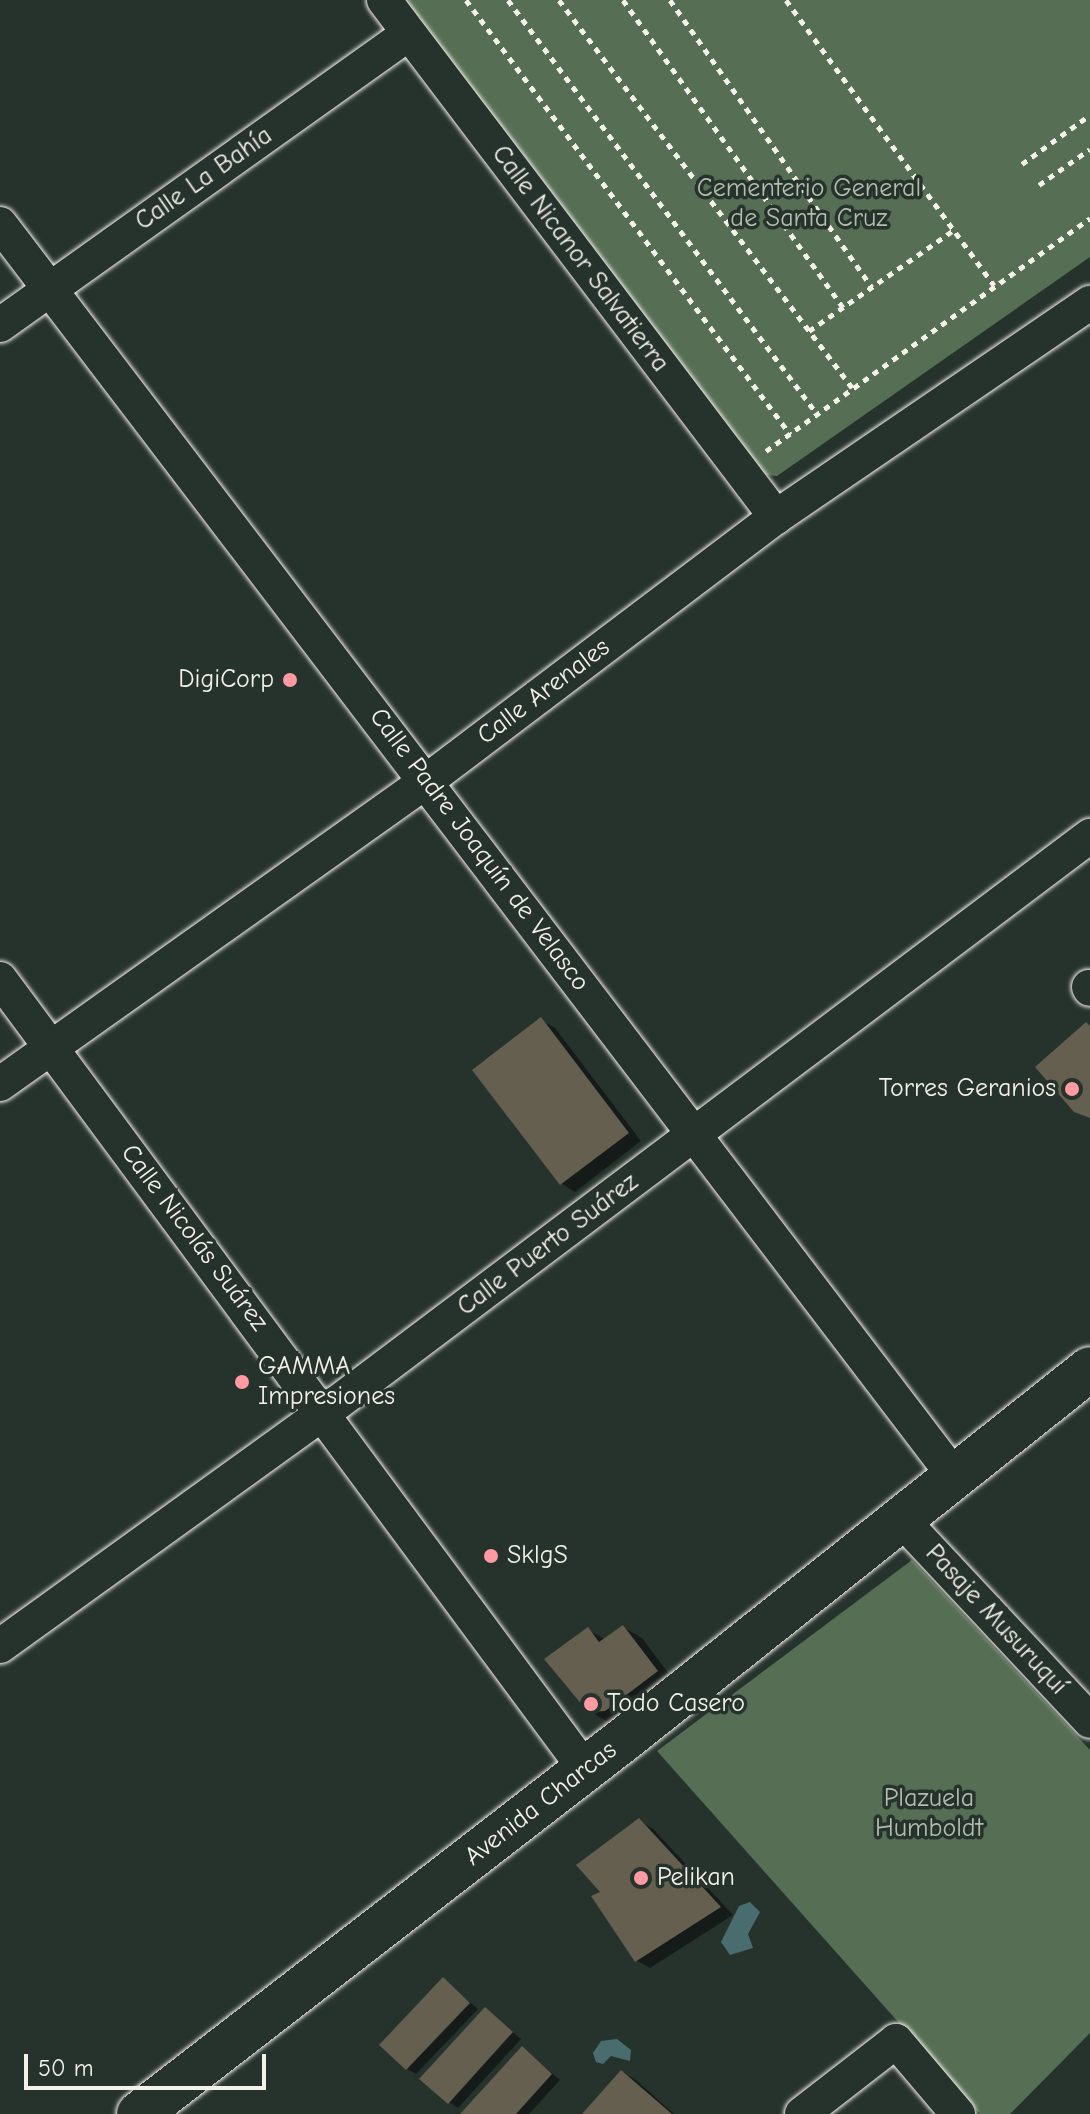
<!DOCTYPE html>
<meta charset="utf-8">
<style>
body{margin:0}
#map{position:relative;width:1090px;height:2114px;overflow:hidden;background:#26332d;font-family:"Comic Neue",sans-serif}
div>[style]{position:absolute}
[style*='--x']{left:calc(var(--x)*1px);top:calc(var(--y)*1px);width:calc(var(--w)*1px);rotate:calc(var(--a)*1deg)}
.green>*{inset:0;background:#556e54}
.water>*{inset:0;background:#496d6e}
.shadow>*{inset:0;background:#0007}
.building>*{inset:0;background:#645f4e}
.path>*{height:5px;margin-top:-2.5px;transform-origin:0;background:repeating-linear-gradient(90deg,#f4f1e8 0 6px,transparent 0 12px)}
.roads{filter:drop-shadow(0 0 2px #f4f1e8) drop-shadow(0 0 2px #f4f1e8)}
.street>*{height:34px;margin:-17px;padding:0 17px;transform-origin:17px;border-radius:17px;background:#26332d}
.secondary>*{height:44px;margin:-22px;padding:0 22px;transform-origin:22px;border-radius:22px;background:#26332d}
.dots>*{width:22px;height:22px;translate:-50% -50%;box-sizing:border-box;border:4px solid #26332d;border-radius:50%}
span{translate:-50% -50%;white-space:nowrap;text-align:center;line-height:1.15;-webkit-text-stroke:7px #26332d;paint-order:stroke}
.street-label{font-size:26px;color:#f4f1e8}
.park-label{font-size:26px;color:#b4bdad}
.poi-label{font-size:26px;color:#f4f1e8}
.right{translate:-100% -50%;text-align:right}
.left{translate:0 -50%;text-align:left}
.scale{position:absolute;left:24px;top:2054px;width:242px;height:36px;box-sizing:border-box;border:4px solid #f4f1e8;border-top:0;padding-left:10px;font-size:24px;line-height:28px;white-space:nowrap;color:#f4f1e8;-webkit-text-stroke:6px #26332d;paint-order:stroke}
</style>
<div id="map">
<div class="green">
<div style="clip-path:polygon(401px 0,1090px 0,1090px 257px,777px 476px,755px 474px)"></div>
<div style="clip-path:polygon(912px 1560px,1090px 1750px,1090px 2033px,1010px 2114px,980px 2114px,657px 1751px)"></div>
</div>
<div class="water">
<div style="clip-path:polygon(750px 1902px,760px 1912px,748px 1934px,753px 1948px,730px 1955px,721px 1942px,739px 1906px)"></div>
<div style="clip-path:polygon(617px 2039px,631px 2050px,630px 2061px,611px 2056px,603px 2064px,596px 2062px,593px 2053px,601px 2041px)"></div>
</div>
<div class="shadow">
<div style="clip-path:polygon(541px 1020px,555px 1028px,641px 1141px,575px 1192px,561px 1183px)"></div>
<div style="clip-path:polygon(623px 1627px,642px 1638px,675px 1682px,624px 1720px,608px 1722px,589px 1711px,588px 1630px,606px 1640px)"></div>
<div style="clip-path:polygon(639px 1821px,653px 1829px,733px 1915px,650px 1968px,636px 1960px)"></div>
<div style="clip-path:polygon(443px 1980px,478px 2009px,416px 2074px,407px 2069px)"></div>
<div style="clip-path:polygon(485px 2009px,521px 2039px,458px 2108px,449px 2102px)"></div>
<div style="clip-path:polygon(522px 2048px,560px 2080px,529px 2114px,462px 2114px)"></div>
<div style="clip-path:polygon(622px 2072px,636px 2080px,674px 2114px,585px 2114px)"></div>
</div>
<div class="building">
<div style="clip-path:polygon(541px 1017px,629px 1133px,560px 1185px,472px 1070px)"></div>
<div style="clip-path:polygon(1086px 1022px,1090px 1026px,1090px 1118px,1074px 1112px,1035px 1067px)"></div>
<div style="clip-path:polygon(623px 1625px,658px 1671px,605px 1711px,588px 1712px,544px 1659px,588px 1627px,599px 1642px)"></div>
<div style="clip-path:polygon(639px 1818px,721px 1907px,635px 1962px,591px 1896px,600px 1892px,576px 1865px)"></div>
<div style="clip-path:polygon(443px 1977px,470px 2003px,406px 2070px,379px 2045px)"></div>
<div style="clip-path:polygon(485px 2007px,513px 2032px,448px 2104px,419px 2079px)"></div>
<div style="clip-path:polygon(522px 2046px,552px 2074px,516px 2114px,460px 2114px)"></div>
<div style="clip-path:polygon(621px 2070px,672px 2114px,582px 2114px)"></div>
</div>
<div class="path">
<div style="--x:466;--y:0;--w:542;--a:53.26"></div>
<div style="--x:508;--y:0;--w:517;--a:53.26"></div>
<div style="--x:559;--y:0;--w:486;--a:52.9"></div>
<div style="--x:623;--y:0;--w:378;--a:54.4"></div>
<div style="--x:670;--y:0;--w:351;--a:54.9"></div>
<div style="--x:786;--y:0;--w:353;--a:53.9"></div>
<div style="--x:1022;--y:164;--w:84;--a:-35.8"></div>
<div style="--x:1039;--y:185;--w:62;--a:-35.2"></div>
<div style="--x:809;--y:331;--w:177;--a:-34.9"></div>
<div style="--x:766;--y:451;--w:399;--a:-35.7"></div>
</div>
<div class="roads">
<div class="street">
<div style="--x:384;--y:0;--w:649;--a:52.83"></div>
<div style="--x:0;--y:224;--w:1575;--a:52.69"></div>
<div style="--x:0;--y:325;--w:501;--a:-35.5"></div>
<div style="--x:0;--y:979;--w:983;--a:53.48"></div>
<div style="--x:1089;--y:987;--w:2;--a:63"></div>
<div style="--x:0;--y:1084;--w:525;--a:-35.39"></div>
<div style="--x:428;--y:780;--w:436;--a:-37.1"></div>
<div style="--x:776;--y:517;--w:380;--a:-34.3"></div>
<div style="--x:902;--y:1520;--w:275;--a:46.9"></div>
<div style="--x:0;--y:1646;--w:400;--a:-35.8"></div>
<div style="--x:325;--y:1412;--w:958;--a:-36.98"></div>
<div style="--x:802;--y:2114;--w:119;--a:-37.8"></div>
<div style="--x:896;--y:2041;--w:96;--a:49.7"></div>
</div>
<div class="secondary">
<div style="--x:139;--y:2114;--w:617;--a:-37.69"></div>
<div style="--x:627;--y:1737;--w:591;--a:-38.48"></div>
</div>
</div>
<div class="dots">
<div style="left:290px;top:680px;background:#ff9aa2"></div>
<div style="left:1072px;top:1089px;background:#ff9aa2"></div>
<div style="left:242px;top:1382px;background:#ff9aa2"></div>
<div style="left:491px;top:1556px;background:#ff9aa2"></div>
<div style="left:591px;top:1704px;background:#ff9aa2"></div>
<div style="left:641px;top:1878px;background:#ff9aa2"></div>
</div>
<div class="street-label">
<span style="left:204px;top:179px;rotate:-35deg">Calle La Bahía</span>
<span style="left:580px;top:259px;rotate:53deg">Calle Nicanor Salvatierra</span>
<span style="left:544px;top:692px;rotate:-37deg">Calle Arenales</span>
<span style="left:479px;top:850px;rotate:53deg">Calle Padre Joaquín de Velasco</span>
<span style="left:194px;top:1238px;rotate:53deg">Calle Nicolás Suárez</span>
<span style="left:548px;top:1245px;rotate:-37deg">Calle Puerto Suárez</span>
<span style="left:996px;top:1620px;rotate:47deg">Pasaje Musuruquí</span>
<span style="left:541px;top:1804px;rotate:-38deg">Avenida Charcas</span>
</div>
<div class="park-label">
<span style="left:809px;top:204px">Cementerio General<br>de Santa Cruz</span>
<span style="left:929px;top:1814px">Plazuela<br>Humboldt</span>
</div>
<div class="poi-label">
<span class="right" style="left:274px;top:680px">DigiCorp</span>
<span class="right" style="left:1056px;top:1089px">Torres Geranios</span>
<span class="left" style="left:258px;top:1382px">GAMMA<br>Impresiones</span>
<span class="left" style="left:507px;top:1556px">SklgS</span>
<span class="left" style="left:607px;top:1704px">Todo Casero</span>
<span class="left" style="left:657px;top:1878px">Pelikan</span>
</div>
<div class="scale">50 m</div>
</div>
